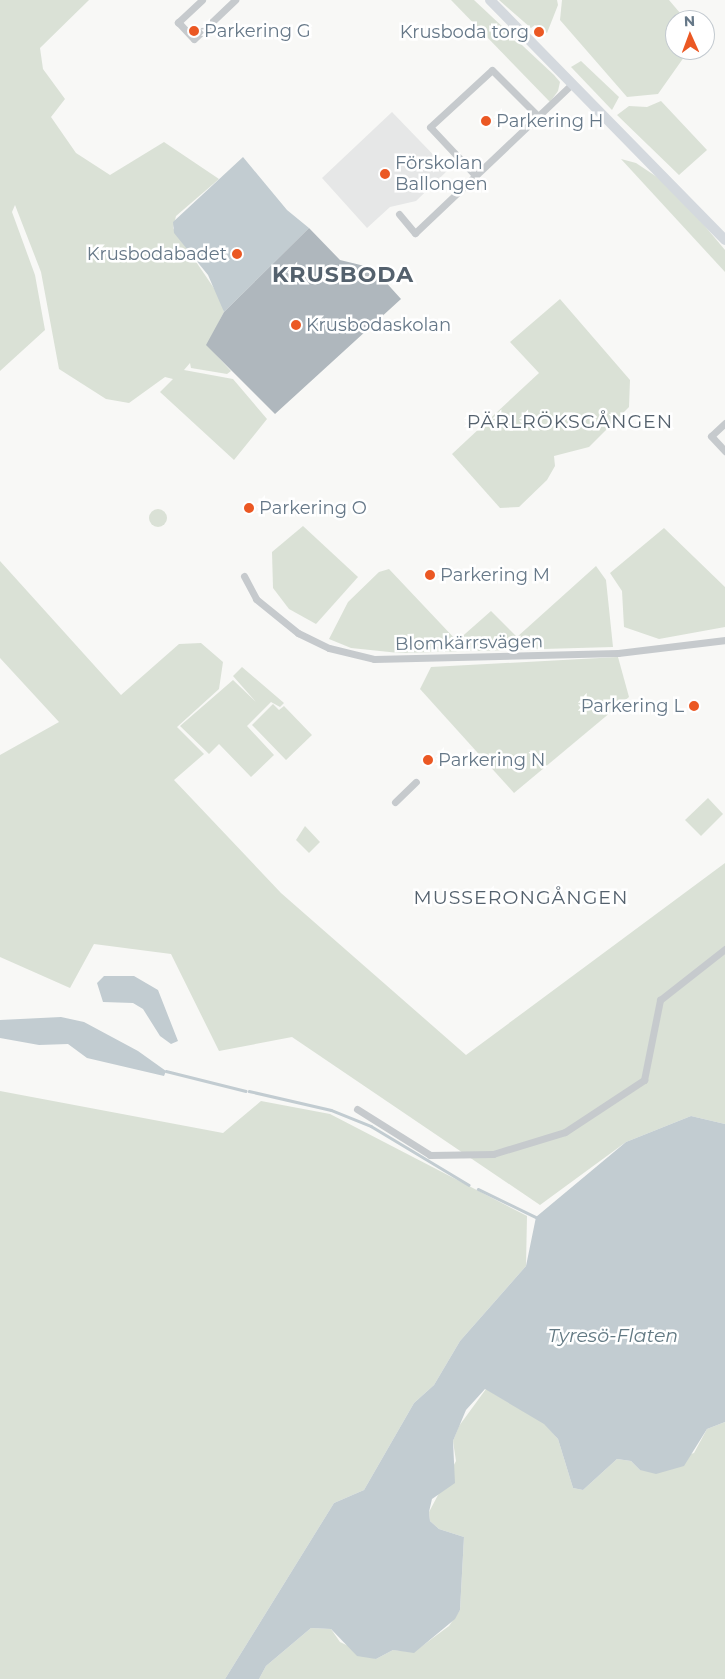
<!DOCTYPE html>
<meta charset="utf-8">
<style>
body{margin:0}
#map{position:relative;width:725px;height:1679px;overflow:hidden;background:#f8f8f6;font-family:Montserrat,sans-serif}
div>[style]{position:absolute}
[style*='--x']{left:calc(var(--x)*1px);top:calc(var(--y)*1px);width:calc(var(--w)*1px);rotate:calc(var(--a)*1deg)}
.built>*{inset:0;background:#e6e7e7}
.green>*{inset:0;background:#dae1d6}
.round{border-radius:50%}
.water>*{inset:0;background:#c2ccd1}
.stream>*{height:2.5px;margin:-1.25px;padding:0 1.25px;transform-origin:1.25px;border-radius:1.25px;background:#c2ccd1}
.building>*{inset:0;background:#afb7bd}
.street>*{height:7px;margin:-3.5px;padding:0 3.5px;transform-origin:3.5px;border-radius:3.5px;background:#c6cacd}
.secondary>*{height:10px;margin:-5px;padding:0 5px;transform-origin:5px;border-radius:5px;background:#d4d9de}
.dots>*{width:14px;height:14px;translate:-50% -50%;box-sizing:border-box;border:2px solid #fff;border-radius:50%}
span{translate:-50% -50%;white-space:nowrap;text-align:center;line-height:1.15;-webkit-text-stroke:5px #fff;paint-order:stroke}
.poi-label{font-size:18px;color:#667888}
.left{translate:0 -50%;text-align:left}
.right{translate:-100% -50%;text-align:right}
.street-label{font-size:18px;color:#667888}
.neighbourhood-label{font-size:19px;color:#54616d;letter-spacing:1px}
.water-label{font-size:19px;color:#627983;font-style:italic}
.district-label{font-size:22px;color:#54616d;font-weight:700;letter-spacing:1px}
.north{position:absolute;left:665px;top:10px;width:50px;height:50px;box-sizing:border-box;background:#fff;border:1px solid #c2c9cf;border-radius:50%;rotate:358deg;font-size:14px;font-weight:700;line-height:20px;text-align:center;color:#667888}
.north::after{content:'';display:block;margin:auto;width:18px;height:22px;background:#eb5823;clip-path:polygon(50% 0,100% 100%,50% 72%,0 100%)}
</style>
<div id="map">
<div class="built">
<div style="clip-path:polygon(392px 112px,448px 170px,416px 201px,390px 207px,367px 228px,322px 178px)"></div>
</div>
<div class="green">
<div style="clip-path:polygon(0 0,89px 0,40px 48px,43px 69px,65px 99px,51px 117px,76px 153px,110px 175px,164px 142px,219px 179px,176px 216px,173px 228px,220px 297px,224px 312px,207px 345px,231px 371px,227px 374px,191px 368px,190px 363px,184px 370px,233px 379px,267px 419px,234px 460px,160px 392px,173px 379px,165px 377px,129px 403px,106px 399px,59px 369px,41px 272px,15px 205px,12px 212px,35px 275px,45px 330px,0 371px)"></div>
<div style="clip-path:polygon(451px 0,474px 0,554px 75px,560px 82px,558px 91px,550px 102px)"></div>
<div style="clip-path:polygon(499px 0,557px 0,558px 5px,547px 33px,535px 25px,531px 28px)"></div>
<div style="clip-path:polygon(562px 0,669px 0,686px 20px,675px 20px,675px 50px,689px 50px,658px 94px,627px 97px,560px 20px)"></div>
<div style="clip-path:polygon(581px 61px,619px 97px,612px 110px,571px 67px)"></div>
<div style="clip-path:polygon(661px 101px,707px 150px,679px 175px,617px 115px,629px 106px,647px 107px)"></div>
<div style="clip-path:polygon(621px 159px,636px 163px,660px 179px,699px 219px,725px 250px,725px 272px)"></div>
<div style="clip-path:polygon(560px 299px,630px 380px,629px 407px,589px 447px,554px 456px,555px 466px,547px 480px,519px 507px,500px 508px,452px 454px,539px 373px,510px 342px)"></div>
<div class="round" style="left:149px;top:509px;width:18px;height:18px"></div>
<div style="clip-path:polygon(303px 526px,358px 577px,316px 624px,289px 609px,273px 588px,272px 552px)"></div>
<div style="clip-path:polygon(664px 528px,725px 587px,725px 627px,659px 639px,624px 627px,622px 591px,610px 573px)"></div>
<div style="clip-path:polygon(0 561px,121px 695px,179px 644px,201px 643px,223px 662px,219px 689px,177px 727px,204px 754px,174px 780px,281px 893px,466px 1055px,725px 863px,725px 1124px,691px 1116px,626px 1142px,540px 1205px,292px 1037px,219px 1051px,171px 954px,94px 944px,70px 988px,0 957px,0 755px,59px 722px,0 658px)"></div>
<div style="clip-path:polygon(596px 566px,606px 580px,613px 647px,399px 653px,351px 648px,329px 639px,348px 602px,379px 572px,389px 569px,457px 641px,491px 611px,517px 637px)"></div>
<div style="clip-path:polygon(618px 657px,629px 697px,514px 793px,420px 689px,431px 667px)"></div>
<div style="clip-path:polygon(242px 667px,284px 703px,280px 707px,271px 702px,247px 726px,274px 755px,251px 777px,219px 744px,209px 754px,180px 726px,233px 680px,256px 702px,233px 676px)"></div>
<div style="clip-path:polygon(273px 704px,279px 710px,284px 706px,312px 735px,286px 760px,252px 725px)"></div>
<div style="clip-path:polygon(708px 798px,723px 814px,701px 836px,685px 820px)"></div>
<div style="clip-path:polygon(305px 826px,320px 842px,309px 853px,296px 840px)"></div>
<div style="clip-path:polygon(0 1091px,223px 1133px,261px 1101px,330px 1114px,527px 1216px,526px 1266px,460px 1341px,434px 1385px,414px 1403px,364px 1490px,334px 1503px,225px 1679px,0 1679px)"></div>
<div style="clip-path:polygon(486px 1389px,544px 1423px,558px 1439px,573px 1488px,583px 1490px,617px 1459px,631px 1461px,640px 1470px,694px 1453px,707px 1429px,725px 1422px,725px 1679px,259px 1679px,266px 1666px,311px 1628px,331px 1629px,340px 1642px,376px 1659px,393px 1650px,414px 1652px,449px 1626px,460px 1610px,464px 1537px,439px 1529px,430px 1521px,429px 1512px,456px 1461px,453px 1441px,459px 1426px)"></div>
</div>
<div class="water">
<div style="clip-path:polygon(243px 157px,287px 210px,309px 228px,224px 312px,208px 275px,174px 233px,173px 222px)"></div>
<div style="clip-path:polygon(104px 976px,134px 976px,158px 990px,178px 1041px,171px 1044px,160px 1036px,143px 1009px,133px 1003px,103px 1002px,97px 983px)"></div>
<div style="clip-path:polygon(61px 1017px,84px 1022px,138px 1051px,166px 1071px,164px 1076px,87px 1058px,68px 1044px,39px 1045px,0 1038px,0 1020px)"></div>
<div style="clip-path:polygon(691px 1116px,725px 1124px,725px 1422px,707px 1429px,684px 1466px,656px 1474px,640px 1470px,631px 1461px,617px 1459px,583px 1490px,573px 1488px,558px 1439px,544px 1424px,485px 1389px,466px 1410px,453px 1441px,455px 1483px,432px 1499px,429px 1512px,430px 1521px,439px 1529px,464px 1537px,460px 1610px,455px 1619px,414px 1653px,393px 1650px,376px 1659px,357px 1656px,331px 1629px,311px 1628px,266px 1666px,259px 1679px,225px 1679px,334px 1503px,364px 1490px,414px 1403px,434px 1385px,460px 1341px,526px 1266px,536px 1217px,626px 1142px)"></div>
</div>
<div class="stream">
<div style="--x:166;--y:1071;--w:82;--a:14"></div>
<div style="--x:249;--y:1091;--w:84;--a:13"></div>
<div style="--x:331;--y:1110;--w:43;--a:21.8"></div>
<div style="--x:371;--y:1126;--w:114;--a:31"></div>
<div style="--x:478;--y:1189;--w:64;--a:25.8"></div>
</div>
<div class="building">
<div style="clip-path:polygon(309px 228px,340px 260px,373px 268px,401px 299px,275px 414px,206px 345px,224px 312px)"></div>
</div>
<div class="street">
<div style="--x:202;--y:0;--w:33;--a:137"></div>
<div style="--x:178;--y:22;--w:23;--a:47"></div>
<div style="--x:194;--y:39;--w:57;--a:-43.6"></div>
<div style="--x:476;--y:176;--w:67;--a:-133.2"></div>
<div style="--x:430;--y:127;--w:84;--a:-42.6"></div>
<div style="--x:492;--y:70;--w:65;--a:45"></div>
<div style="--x:399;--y:214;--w:25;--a:50"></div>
<div style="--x:415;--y:233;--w:216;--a:-43.5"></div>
<div style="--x:725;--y:423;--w:19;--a:137"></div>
<div style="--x:711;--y:436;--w:21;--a:47"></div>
<div style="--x:244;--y:576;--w:26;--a:62"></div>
<div style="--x:256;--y:599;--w:54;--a:39"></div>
<div style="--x:298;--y:633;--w:34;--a:26"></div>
<div style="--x:329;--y:648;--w:46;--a:13.7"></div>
<div style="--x:374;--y:659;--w:244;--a:-1.4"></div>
<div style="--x:618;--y:653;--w:108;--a:-6.9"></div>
<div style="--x:395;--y:802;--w:29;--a:-44"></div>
<div style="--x:357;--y:1109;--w:86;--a:32.2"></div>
<div style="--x:430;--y:1155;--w:63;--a:-0.9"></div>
<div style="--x:493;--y:1154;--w:75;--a:-17"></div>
<div style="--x:565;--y:1132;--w:95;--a:-33.4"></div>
<div style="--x:644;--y:1080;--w:82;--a:-78.7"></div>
<div style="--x:660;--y:1000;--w:83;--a:-38.1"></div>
</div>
<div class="secondary">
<div style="--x:490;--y:0;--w:336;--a:45.6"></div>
</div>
<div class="dots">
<div style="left:194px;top:31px;background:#eb5823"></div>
<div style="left:539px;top:32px;background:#eb5823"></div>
<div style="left:486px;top:121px;background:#eb5823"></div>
<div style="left:385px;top:174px;background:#eb5823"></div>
<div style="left:237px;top:254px;background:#eb5823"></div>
<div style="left:296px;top:325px;background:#eb5823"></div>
<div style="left:249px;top:508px;background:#eb5823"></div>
<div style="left:430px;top:575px;background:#eb5823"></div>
<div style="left:694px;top:706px;background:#eb5823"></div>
<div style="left:428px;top:760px;background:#eb5823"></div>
</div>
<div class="poi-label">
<span class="left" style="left:204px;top:31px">Parkering G</span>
<span class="right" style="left:529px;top:32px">Krusboda torg</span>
<span class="left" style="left:496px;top:121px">Parkering H</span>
<span class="left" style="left:395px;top:174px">Förskolan<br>Ballongen</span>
<span class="right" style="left:227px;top:254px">Krusbodabadet</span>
<span class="left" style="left:306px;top:325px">Krusbodaskolan</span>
<span class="left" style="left:259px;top:508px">Parkering O</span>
<span class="left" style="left:440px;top:575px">Parkering M</span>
<span class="right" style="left:684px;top:706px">Parkering L</span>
<span class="left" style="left:438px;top:760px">Parkering N</span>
</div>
<div class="street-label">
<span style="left:469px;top:643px;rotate:-1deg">Blomkärrsvägen</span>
</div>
<div class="neighbourhood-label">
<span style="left:570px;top:422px">PÄRLRÖKSGÅNGEN</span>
<span style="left:521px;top:898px">MUSSERONGÅNGEN</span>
</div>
<div class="water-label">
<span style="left:613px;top:1336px">Tyresö-Flaten</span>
</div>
<div class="district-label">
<span style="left:343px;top:275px">KRUSBODA</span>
</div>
<div class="north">N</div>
</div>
